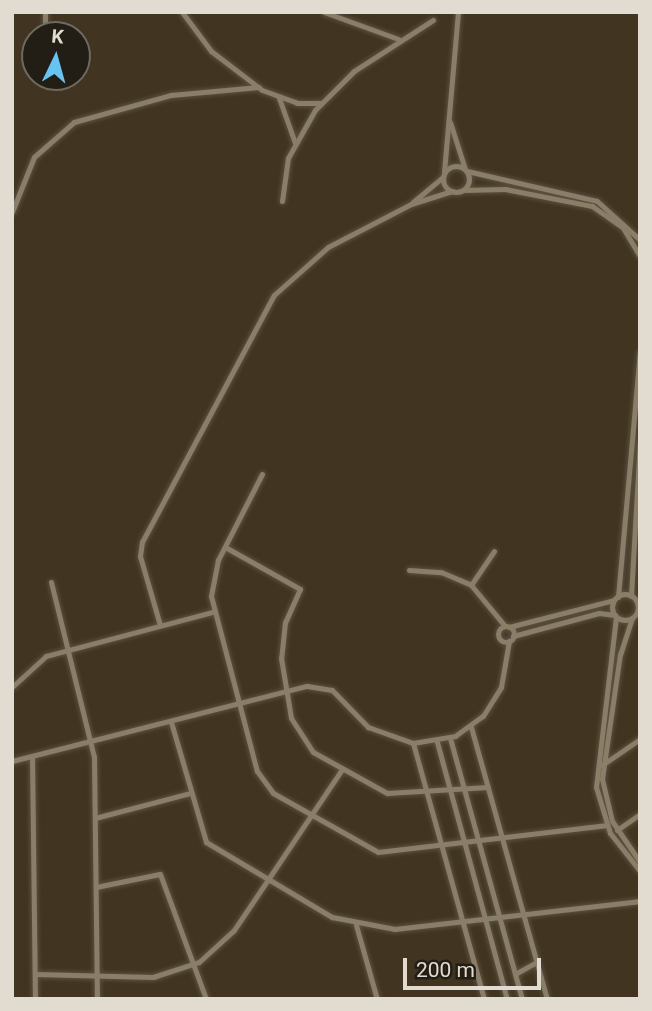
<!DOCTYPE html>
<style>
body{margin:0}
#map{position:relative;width:652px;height:1011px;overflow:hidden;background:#413521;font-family:Roboto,sans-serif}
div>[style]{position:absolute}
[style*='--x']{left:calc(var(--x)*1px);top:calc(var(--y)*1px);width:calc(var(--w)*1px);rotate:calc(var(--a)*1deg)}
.roads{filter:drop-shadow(0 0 2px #5b5140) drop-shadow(0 0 2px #5b5140)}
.minor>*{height:5px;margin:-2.5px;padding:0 2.5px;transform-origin:2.5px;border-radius:2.5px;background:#8b7e68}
.minor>.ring{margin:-2.5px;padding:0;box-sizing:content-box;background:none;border:5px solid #8b7e68;border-radius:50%}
span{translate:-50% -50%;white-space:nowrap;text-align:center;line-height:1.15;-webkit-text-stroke:7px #231e15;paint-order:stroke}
.frame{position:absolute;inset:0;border:14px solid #e2dbcf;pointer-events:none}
.north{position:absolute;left:21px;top:21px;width:70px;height:70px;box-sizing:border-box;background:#231e15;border:2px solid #6f6a5f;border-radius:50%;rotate:5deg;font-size:19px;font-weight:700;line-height:28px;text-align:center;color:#e2dbcf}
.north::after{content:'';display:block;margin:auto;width:24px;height:32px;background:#67c4f0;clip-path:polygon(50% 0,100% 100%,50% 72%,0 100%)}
.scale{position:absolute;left:403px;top:958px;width:138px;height:32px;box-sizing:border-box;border:4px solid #e2dbcf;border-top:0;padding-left:9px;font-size:21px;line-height:24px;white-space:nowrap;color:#e2dbcf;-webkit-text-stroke:5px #231e15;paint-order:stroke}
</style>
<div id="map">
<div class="roads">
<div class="minor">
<div style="--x:45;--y:12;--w:10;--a:90"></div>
<div style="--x:182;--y:12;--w:49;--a:53.4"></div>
<div style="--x:211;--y:51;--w:64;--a:37.4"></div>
<div style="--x:262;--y:90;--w:37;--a:20"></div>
<div style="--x:297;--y:103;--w:24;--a:0"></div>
<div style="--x:324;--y:12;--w:79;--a:20"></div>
<div style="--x:279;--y:98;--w:48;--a:70.4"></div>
<div style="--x:450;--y:122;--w:49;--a:72.3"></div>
<div class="ring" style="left:443px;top:166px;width:21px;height:21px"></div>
<div style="--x:467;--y:171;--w:133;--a:13"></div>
<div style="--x:597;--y:201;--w:58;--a:42.2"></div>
<div style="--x:444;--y:172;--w:161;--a:-85"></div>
<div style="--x:463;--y:190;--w:42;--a:-1.4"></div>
<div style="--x:505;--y:189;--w:89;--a:11.1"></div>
<div style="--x:592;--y:206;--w:38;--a:35"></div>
<div style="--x:623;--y:228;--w:33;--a:59"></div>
<div style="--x:282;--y:201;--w:43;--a:-82.1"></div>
<div style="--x:288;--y:158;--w:55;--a:-60.6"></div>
<div style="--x:315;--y:110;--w:55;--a:-45"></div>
<div style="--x:354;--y:71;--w:94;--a:-32.8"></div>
<div style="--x:413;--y:202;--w:38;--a:-40"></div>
<div style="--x:12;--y:212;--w:59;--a:-68.2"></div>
<div style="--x:34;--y:157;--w:53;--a:-41.2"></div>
<div style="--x:74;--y:122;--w:101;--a:-15.6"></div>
<div style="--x:171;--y:95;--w:88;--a:-5.2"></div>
<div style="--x:262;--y:474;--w:97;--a:117.1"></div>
<div style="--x:218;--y:560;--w:37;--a:101"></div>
<div style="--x:211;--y:596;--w:181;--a:75.3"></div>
<div style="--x:257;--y:771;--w:27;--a:54"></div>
<div style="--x:273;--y:793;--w:120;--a:29.3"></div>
<div style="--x:378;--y:852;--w:231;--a:-6.7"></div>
<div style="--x:225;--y:547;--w:86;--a:29.2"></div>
<div style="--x:300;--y:589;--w:36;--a:114"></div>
<div style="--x:285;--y:622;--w:36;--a:96"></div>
<div style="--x:281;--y:658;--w:61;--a:80.5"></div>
<div style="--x:291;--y:718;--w:40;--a:57.1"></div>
<div style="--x:313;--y:752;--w:85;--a:29"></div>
<div style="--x:387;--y:793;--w:101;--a:-3.4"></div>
<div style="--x:409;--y:570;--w:32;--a:4"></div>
<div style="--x:441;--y:572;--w:33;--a:23"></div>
<div style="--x:471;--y:585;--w:53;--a:50.3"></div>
<div style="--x:51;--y:582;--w:180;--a:76.2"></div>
<div style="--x:94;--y:757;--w:242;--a:89.3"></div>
<div style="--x:471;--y:585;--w:41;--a:-55.9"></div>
<div class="ring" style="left:612px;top:594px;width:21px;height:21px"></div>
<div style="--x:631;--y:596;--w:157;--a:-86.7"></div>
<div style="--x:618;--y:597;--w:246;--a:-84.9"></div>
<div style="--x:616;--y:617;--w:171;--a:96.7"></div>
<div style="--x:596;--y:787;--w:48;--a:73.1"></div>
<div style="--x:610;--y:833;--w:48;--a:51.7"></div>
<div style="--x:632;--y:618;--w:38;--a:108"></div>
<div style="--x:620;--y:654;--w:126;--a:98.2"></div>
<div style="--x:602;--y:779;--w:43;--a:76.6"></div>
<div style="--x:612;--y:821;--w:50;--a:55.7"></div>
<div style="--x:160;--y:625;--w:72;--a:-106.2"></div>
<div style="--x:140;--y:556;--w:14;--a:-82"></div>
<div style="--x:142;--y:542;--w:280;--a:-61.9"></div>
<div style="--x:274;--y:295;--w:72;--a:-41.6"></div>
<div style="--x:328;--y:247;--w:93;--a:-27.4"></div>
<div style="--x:411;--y:204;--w:43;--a:-17.6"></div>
<div class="ring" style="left:498px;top:626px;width:11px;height:11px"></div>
<div style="--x:509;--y:627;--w:108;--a:-14.4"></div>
<div style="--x:513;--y:636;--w:89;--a:-15"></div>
<div style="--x:599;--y:613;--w:16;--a:7"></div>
<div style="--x:12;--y:687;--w:46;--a:-42.4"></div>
<div style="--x:46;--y:656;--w:173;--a:-14.8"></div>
<div style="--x:171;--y:722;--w:125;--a:73.7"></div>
<div style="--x:206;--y:842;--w:147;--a:30.8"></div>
<div style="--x:332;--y:917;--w:64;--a:10.8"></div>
<div style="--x:395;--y:929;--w:247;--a:-6.5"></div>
<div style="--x:471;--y:727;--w:282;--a:74.4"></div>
<div style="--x:450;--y:738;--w:271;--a:74.6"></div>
<div style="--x:437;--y:742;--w:266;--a:74.8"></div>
<div style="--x:413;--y:743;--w:43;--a:-9.5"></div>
<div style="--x:455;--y:736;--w:34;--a:-36"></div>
<div style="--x:483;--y:716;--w:34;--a:-58"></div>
<div style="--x:501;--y:687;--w:47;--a:-80.1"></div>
<div style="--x:32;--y:756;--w:243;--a:89.3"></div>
<div style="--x:12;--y:761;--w:304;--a:-14.3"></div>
<div style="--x:307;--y:686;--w:25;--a:9"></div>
<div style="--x:332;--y:690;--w:52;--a:45.8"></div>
<div style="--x:368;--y:727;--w:48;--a:19.6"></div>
<div style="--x:413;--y:743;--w:266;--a:74.5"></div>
<div style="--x:602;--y:765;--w:46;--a:-34.4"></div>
<div style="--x:95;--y:818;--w:98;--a:-14.7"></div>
<div style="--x:617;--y:830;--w:28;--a:-35"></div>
<div style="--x:96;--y:887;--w:65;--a:-11.5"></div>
<div style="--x:160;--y:874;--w:133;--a:69.8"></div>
<div style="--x:356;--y:925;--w:77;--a:74.2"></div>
<div style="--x:35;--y:974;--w:118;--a:1.5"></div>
<div style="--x:153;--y:977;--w:48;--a:-18.1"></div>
<div style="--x:199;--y:962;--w:47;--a:-42.4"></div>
<div style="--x:234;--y:930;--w:194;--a:-56.1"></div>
<div style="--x:515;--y:974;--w:25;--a:-29"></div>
</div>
</div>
<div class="frame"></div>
<div class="north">K</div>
<div class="scale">200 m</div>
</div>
